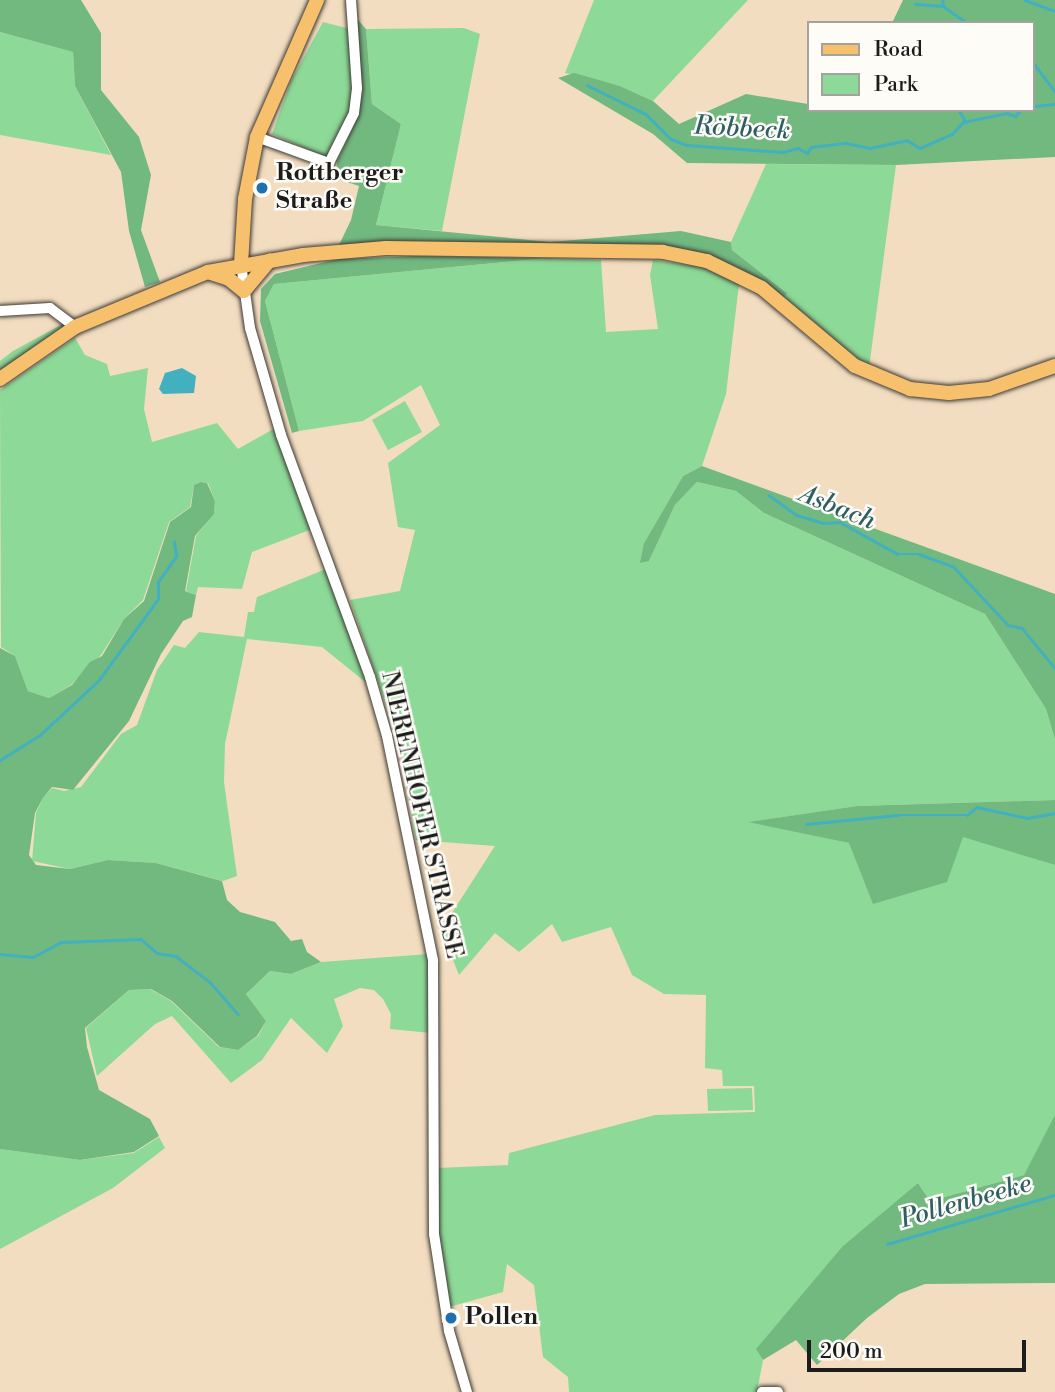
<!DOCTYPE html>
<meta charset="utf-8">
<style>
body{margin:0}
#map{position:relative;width:1055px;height:1392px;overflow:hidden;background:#f3ddc0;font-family:"Libre Bodoni",serif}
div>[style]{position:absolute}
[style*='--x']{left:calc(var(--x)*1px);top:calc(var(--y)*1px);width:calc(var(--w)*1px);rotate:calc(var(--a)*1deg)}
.green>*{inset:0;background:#8dd997}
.forest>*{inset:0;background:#72b980}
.water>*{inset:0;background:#42b0be}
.stream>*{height:2.5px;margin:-1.25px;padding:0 1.25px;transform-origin:1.25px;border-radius:1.25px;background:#42b0be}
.roads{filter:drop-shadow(0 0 2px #3c3935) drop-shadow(0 0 2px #3c3935)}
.minor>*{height:10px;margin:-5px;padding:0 5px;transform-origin:5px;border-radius:5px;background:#fff}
.major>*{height:14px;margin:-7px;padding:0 7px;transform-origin:7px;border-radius:7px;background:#f7c06c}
.dots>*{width:19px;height:19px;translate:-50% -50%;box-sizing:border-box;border:4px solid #fdfcf7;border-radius:50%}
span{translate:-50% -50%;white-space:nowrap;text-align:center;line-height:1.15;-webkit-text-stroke:5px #fdfcf7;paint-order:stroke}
.poi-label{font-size:24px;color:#1c1c1c;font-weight:700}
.left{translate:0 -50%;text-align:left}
.street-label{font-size:24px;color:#1c1c1c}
.water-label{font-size:26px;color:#2d5f65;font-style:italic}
.legend{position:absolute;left:807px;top:21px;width:228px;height:91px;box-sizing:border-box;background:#fdfcf7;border:2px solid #a3a29f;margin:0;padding:9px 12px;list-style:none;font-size:21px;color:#1c1c1c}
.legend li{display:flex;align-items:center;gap:14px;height:35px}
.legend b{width:35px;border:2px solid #a3a29f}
.scale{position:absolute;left:807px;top:1340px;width:219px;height:32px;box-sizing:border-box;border:4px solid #1c1c1c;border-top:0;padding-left:9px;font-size:21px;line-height:24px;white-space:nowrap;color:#1c1c1c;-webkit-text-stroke:5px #fdfcf7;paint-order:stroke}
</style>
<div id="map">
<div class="green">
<div style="clip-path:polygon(594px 0,748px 0,653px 101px,620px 86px,565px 73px)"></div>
<div style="clip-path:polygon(323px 22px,354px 30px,361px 66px,358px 116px,337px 162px,272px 134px,291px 81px)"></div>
<div style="clip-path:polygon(464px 28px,480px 34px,442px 231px,376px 225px,401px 124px,372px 104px,366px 29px)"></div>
<div style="clip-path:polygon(0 32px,73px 52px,75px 86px,111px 155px,0 135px)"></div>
<div style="clip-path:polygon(766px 164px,896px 165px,869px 368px,782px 299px,786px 292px,732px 250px,731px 242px)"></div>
<div style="clip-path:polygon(547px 258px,601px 260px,606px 332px,658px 329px,650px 275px,653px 260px,702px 267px,739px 284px,726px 394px,702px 466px,683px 476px,644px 543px,649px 561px,675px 505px,697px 482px,736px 491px,764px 513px,985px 614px,1046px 709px,1055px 740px,1055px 800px,857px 806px,751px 822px,849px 843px,963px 836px,1055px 865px,1055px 1115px,1051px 1129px,1024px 1175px,930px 1201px,918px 1183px,757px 1349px,763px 1360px,757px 1392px,569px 1392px,568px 1377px,543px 1357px,534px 1285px,507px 1264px,503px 1292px,449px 1307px,437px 1234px,437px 1168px,508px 1165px,509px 1153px,655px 1115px,755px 1112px,754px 1086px,723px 1086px,722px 1070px,705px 1068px,706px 995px,664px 994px,632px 975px,611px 927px,562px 942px,552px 924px,519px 952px,495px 933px,459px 975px,441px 930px,495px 846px,416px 840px,401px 749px,350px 600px,400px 591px,415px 530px,398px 527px,388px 463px,440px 425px,421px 385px,363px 421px,299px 431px,265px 301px,274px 284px)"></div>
<div style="clip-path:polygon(66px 322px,66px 327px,0 373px,0 361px,13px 351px)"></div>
<div style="clip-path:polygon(75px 338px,85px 355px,107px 364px,110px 376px,148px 368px,144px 409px,152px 442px,217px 423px,238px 449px,275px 428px,312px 529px,252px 552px,242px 589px,198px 587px,196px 595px,186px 591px,196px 536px,214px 513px,215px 501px,208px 483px,199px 482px,194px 485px,190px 507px,169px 522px,143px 600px,124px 619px,101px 655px,71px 685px,49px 698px,28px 691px,15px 656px,1px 647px,0 390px)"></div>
<div style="clip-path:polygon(405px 401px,422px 432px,388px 450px,372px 420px)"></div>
<div style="clip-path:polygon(326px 569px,369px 685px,322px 647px,247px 639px,225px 744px,224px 782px,237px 876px,223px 881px,156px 863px,108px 860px,70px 869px,32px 861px,36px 813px,43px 798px,52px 788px,64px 791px,81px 787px,121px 734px,137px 725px,157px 670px,174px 645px,185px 648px,199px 632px,244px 637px,248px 612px,254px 612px,257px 597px)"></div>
<div style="clip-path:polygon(429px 954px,431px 1033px,390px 1029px,391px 1014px,383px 999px,374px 990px,360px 988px,334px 999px,343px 1026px,327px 1053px,291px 1018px,262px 1060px,231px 1083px,172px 1016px,155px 1024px,97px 1076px,86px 1028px,129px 990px,150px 989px,171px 1001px,219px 1047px,238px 1050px,258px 1036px,266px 1021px,246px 994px,270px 971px,291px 974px,321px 962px)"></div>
<div style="clip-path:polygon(752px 1088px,753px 1110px,708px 1111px,707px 1089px)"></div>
<div style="clip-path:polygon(159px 1137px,165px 1148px,113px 1188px,0 1249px,0 1149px,80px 1160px,134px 1153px)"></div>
</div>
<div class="forest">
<div style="clip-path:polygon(0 0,81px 0,101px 33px,101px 90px,139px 137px,151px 175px,141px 230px,160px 282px,145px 287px,129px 231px,121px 172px,75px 86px,73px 52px,0 32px)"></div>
<div style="clip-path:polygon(903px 0,1055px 0,1055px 157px,896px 165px,687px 163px,653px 134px,558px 78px,574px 73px,620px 86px,653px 101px,679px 124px,746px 94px,808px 104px,808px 110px,1032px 110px,1032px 23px,892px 23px)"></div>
<div style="clip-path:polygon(352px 13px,366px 29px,372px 104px,401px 124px,376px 225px,550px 242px,681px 231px,731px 242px,732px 250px,787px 293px,782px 299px,707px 257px,339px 245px,351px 220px,359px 186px,338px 179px,337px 162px,358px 116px,362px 89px)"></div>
<div style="clip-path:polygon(419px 256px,547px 258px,274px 284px,265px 301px,299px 431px,292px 433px,260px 321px,261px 289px,275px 274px,338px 259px)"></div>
<div style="clip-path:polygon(702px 466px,1055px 594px,1055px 740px,1046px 709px,985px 614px,764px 513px,736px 491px,697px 482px,675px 505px,649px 561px,640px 563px,644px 543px,683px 476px)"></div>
<div style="clip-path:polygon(200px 482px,207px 483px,215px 501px,214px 514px,195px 536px,185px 591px,196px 595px,192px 617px,183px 621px,161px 654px,129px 721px,73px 790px,52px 787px,43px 798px,35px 813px,29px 855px,36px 865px,70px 869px,108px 860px,156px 863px,222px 881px,227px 900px,240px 912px,275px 922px,291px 941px,302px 939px,307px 952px,321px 962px,291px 974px,270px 971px,246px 994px,266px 1021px,257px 1036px,238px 1050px,220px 1047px,172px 1001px,151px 989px,129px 990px,85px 1028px,87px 1047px,99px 1090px,150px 1119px,159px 1136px,134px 1152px,80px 1160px,0 1149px,0 591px,0 648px,15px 656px,28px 691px,49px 698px,72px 685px,90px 662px,102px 656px,124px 619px,144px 601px,170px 522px,191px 507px,194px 485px)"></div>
<div style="clip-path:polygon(1055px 800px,1055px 865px,963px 837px,947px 882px,873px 904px,849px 843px,748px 822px,857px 806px)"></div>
<div style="clip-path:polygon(1055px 1115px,1055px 1283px,925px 1284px,899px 1294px,867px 1318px,817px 1365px,796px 1340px,763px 1360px,756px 1349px,842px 1247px,918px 1183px,930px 1201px,1024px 1175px)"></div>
</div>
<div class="water">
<div style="clip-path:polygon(182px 368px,196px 376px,194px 393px,163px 394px,159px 389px,165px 373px)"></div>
</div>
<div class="stream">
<div style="--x:943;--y:0;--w:6;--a:90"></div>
<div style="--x:943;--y:6;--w:29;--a:35"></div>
<div style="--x:1025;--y:0;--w:32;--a:20"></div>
<div style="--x:915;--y:4;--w:28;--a:4"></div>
<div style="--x:1032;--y:61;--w:39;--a:53"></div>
<div style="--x:587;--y:85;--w:66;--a:26.2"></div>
<div style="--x:646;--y:114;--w:35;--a:45"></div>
<div style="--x:671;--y:139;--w:17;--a:21"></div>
<div style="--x:687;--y:145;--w:96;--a:4.2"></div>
<div style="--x:783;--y:152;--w:16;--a:-15"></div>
<div style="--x:798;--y:148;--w:10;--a:29"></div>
<div style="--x:807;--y:153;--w:7;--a:-56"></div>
<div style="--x:811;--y:147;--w:35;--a:-7"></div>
<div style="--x:846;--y:143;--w:25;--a:12"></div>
<div style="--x:870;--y:148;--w:38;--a:-12"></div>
<div style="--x:907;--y:140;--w:15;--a:32"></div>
<div style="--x:920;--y:148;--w:35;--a:-24"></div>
<div style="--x:952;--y:134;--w:16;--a:-47"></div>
<div style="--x:963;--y:122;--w:45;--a:-11.6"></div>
<div style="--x:1007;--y:113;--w:9;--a:21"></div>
<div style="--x:1015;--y:116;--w:8;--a:-45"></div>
<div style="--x:1032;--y:106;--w:23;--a:-5"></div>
<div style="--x:959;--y:110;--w:14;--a:60"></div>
<div style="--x:769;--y:495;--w:34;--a:36"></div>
<div style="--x:797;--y:515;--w:27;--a:17"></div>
<div style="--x:823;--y:523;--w:17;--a:-3"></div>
<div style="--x:840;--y:522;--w:66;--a:28.9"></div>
<div style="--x:898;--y:554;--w:21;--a:0"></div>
<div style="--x:919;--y:554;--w:37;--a:20"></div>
<div style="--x:954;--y:567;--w:79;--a:47"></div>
<div style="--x:1008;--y:625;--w:14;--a:12"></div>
<div style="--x:1022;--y:628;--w:52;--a:50.5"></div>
<div style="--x:0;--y:760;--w:47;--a:-32"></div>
<div style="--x:40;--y:735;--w:81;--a:-43"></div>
<div style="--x:99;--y:680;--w:100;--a:-53.9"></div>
<div style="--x:158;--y:599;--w:17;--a:-90"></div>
<div style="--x:158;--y:582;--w:32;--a:-55"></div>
<div style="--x:176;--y:556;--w:14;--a:-98"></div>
<div style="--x:806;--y:824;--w:92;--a:-5.6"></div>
<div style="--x:898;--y:815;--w:69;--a:0"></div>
<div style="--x:967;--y:815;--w:13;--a:-39"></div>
<div style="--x:977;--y:807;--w:51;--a:12.4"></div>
<div style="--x:1027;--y:818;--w:28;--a:-10"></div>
<div style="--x:0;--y:954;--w:33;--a:5"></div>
<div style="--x:33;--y:957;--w:32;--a:-28"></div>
<div style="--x:61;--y:942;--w:80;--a:-2.1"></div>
<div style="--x:141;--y:939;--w:21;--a:41"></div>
<div style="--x:157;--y:953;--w:19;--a:9"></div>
<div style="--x:176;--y:956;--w:44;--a:37.6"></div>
<div style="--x:211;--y:983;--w:41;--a:48.9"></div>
<div style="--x:887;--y:1244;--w:175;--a:-16.3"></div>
</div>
<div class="roads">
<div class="minor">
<div style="--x:257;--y:137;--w:77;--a:19.9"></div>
<div style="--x:329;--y:163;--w:56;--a:-63.4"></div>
<div style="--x:354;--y:113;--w:25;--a:-83"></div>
<div style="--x:357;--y:88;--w:88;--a:-93.9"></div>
<div style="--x:241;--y:264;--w:65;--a:82"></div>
<div style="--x:250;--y:328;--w:111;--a:73.8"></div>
<div style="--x:281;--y:435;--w:258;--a:69.8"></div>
<div style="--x:370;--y:677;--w:61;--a:73.9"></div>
<div style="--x:387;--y:736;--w:229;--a:78.4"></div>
<div style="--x:433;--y:960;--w:274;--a:89.8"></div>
<div style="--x:434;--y:1234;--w:98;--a:81.2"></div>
<div style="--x:449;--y:1331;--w:64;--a:73.6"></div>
<div style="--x:0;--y:311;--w:50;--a:-3.4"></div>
<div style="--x:50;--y:308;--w:31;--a:37"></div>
<div style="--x:762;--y:1392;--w:16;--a:0"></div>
</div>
<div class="major">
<div style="--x:241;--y:264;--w:65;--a:-86.5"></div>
<div style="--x:245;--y:199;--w:63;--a:-79"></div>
<div style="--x:257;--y:137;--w:150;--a:-66.3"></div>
<div style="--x:208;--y:272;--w:22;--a:18"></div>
<div style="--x:229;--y:279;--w:19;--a:39"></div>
<div style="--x:244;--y:291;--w:40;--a:-50"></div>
<div style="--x:0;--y:379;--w:91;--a:-34.7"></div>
<div style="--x:75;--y:327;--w:144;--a:-22.5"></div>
<div style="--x:208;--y:272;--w:97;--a:-10.1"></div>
<div style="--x:303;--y:255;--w:83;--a:-4.8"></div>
<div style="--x:386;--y:248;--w:277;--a:0.8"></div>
<div style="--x:663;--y:252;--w:45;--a:11.6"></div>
<div style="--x:707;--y:261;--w:61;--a:26.1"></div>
<div style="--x:762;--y:288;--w:121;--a:40"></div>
<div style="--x:855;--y:366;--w:60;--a:22.7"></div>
<div style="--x:910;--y:389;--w:39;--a:6"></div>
<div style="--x:949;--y:393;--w:40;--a:-5.7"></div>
<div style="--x:989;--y:389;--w:70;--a:-19.2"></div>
</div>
</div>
<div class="dots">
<div style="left:262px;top:188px;background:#1f6fb2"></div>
<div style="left:451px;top:1318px;background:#1f6fb2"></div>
</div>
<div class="poi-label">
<span class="left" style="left:276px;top:188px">Rottberger<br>Straße</span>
<span class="left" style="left:465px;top:1318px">Pollen</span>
</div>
<div class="street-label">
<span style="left:421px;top:815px;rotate:77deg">NIERENHOFER STRASSE</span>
</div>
<div class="water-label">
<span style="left:742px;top:129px;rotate:3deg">Röbbeck</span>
<span style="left:837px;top:508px;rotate:22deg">Asbach</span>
<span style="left:966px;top:1202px;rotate:-16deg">Pollenbeeke</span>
</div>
<ul class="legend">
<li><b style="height:9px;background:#f7c06c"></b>Road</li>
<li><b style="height:19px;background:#8dd997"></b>Park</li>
</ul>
<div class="scale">200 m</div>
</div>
